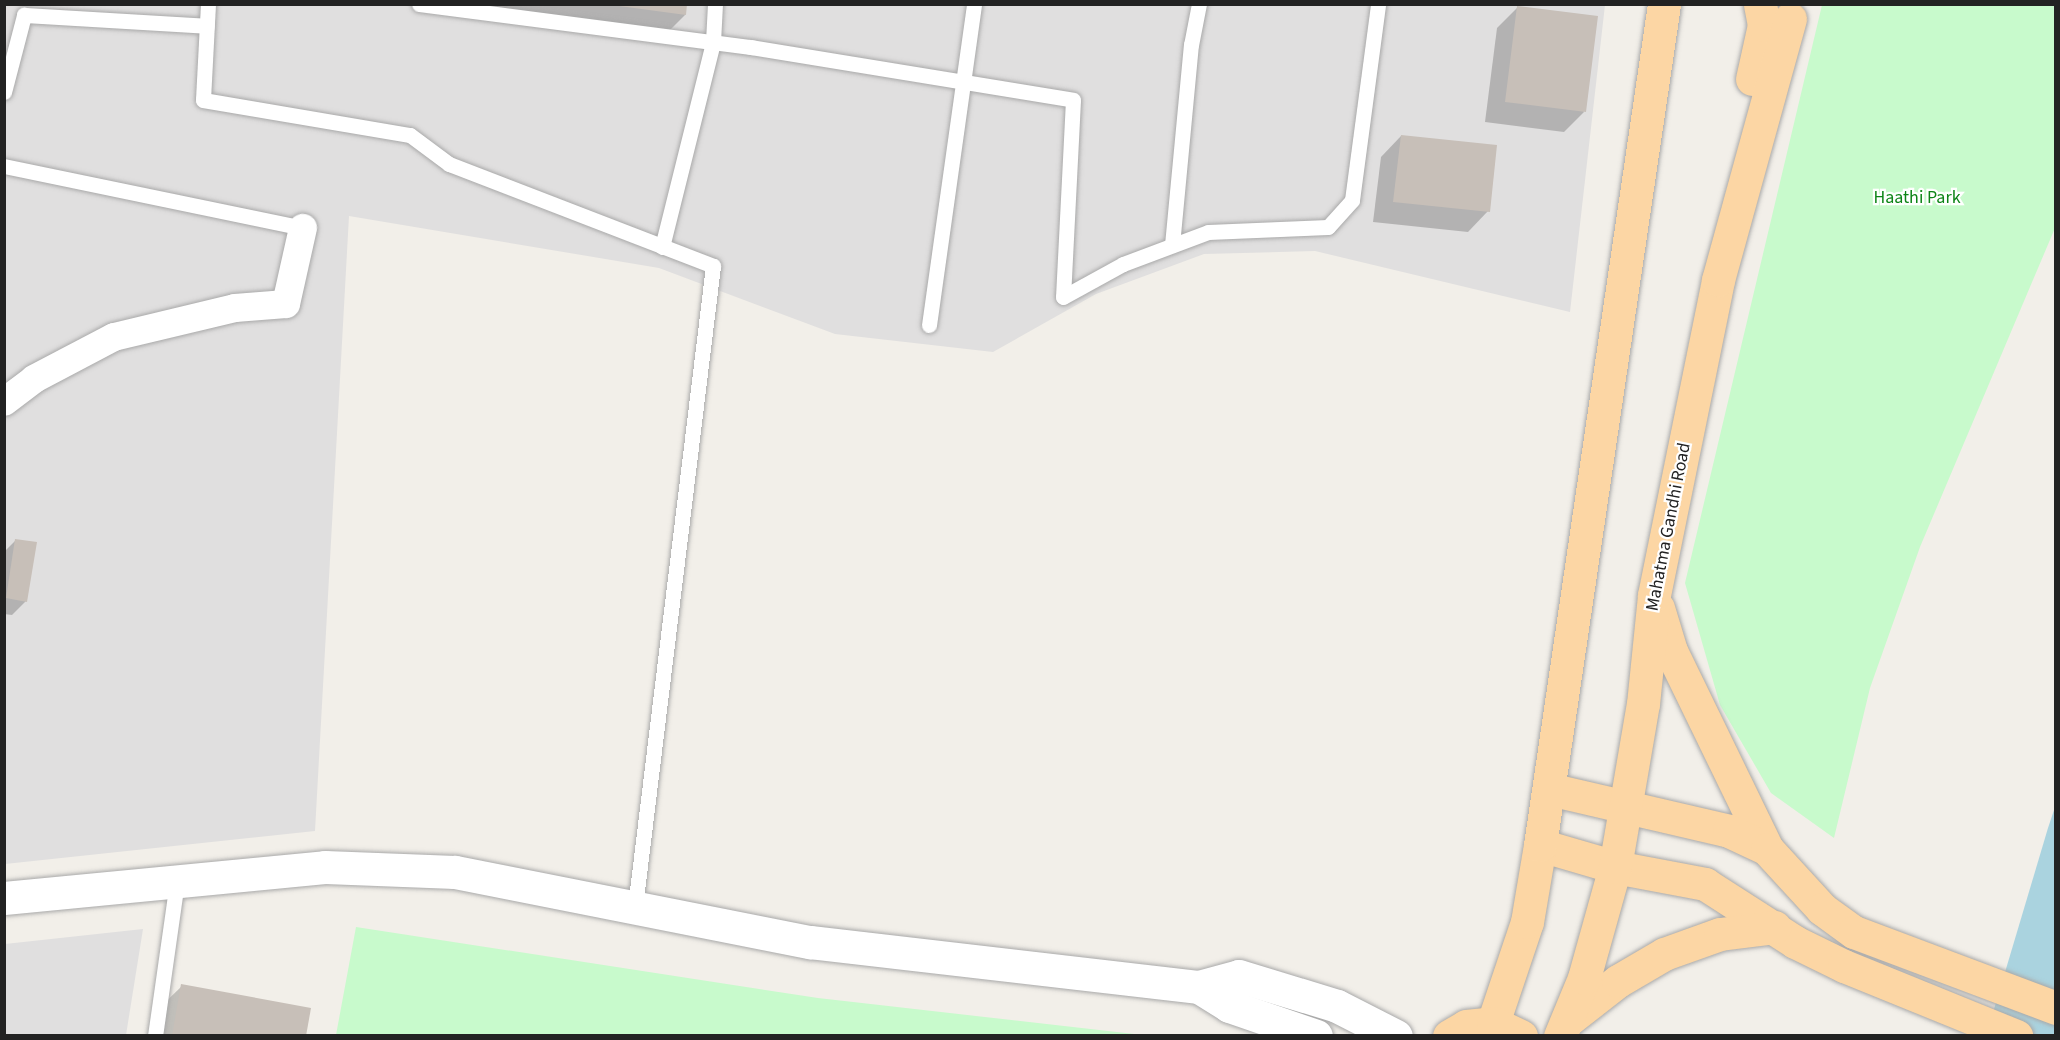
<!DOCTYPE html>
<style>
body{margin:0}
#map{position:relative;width:2060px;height:1040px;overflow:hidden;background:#f2efe9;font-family:"Source Sans 3",sans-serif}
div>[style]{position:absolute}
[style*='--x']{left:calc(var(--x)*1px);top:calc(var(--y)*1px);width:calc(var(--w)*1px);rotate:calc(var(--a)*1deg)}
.residential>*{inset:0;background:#e0dfdf}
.park>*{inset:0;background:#c8facc}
.water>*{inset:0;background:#aad3df}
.shadow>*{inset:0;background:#0003}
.building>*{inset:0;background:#c7bfb8}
.roads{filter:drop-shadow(0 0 2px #a9a9a9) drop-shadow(0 0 2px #a9a9a9)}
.service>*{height:15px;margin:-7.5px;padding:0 7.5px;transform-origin:7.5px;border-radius:7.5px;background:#fff}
.minor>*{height:28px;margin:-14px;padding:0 14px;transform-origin:14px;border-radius:14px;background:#fff}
.tertiary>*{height:33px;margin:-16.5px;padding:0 16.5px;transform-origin:16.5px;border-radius:16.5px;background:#fff}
.primary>*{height:33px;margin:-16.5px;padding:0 16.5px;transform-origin:16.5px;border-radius:16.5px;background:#fcd6a4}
span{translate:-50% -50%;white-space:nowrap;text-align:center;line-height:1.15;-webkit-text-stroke:4.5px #fff;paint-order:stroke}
.park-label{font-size:18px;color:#0c8416}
.street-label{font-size:18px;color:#222}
.frame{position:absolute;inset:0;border:6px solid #222;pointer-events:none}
</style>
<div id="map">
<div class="residential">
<div style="clip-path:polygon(4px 5px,1605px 5px,1570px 312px,1315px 251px,1204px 254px,1096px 294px,993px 352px,835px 334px,659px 268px,349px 216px,315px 831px,5px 864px)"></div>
<div style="clip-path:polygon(143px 929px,126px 1035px,5px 1035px,5px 944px)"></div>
</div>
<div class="park">
<div style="clip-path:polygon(1822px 5px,2056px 5px,2055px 228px,1920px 547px,1870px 688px,1834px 838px,1771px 793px,1720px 705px,1685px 583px)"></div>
<div style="clip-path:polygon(356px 927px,818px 998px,1143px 1035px,336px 1035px)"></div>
</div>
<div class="water">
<div style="clip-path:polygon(2055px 807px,2055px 1035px,1986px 1036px,2048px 828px)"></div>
</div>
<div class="shadow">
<div style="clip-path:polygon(401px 4px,686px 4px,685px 15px,659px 41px)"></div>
<div style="clip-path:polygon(1517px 8px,1584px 112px,1564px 132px,1485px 122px,1497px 28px)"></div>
<div style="clip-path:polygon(1401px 136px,1488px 211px,1468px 232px,1373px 222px,1381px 157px)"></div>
<div style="clip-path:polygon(15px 541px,26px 601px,12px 615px,4px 614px,4px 552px)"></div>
<div style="clip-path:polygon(182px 986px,305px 1036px,151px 1036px,155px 1012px)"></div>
</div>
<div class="building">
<div style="clip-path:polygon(619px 4px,687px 4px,686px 15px,619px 6px)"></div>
<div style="clip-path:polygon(1517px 6px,1598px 16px,1586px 112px,1505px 102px)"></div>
<div style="clip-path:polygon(1401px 135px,1497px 145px,1490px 212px,1393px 202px)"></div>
<div style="clip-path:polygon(15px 539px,37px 542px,27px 602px,6px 598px)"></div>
<div style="clip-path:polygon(181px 984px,311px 1008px,306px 1036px,172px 1036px)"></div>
</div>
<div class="roads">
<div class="service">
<div style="--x:208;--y:4;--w:96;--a:93"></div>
<div style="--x:203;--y:100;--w:210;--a:9.6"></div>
<div style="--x:410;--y:135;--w:49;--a:36.6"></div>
<div style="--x:449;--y:164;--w:283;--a:21.1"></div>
<div style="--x:713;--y:266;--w:646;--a:96.94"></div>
<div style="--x:419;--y:4;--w:335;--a:7.4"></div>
<div style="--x:751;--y:47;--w:326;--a:9.3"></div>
<div style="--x:1073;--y:100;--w:197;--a:92.9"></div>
<div style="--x:4;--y:92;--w:80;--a:-75.4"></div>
<div style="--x:24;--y:15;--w:183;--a:3.4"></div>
<div style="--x:4;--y:166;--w:305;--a:11.7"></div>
<div style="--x:1172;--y:245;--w:201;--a:-84.6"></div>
<div style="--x:1191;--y:45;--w:42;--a:-79"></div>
<div style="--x:662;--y:247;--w:211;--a:-76"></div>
<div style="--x:713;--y:42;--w:38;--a:-87"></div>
<div style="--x:1063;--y:297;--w:68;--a:-28.8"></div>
<div style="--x:1123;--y:264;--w:91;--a:-20.6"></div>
<div style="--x:1208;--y:232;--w:120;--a:-2.4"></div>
<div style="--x:1328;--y:227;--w:36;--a:-48"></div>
<div style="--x:1352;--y:200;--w:198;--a:-82.4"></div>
<div style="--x:929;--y:325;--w:324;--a:-82"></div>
<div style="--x:155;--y:1036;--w:156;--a:-81.9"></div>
</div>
<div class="minor">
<div style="--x:4;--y:402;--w:38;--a:-37"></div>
<div style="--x:34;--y:379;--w:90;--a:-27.7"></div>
<div style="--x:114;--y:337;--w:124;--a:-13.5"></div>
<div style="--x:235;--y:308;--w:51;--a:-4.5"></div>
<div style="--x:286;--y:304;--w:78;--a:-77.4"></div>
</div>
<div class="tertiary">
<div style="--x:4;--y:898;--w:322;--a:-5.5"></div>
<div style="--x:325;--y:867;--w:130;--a:2.2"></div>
<div style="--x:455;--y:872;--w:362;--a:11.2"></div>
<div style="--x:810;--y:942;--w:392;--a:6.6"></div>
<div style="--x:1199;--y:987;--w:41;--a:-15.4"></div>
<div style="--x:1239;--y:976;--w:102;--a:17"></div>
<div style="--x:1337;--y:1006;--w:66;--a:27"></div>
<div style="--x:1199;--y:987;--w:36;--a:32"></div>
<div style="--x:1229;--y:1006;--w:92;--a:19"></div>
</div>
<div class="primary">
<div style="--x:1752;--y:79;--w:55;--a:-77.5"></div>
<div style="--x:1764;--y:25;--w:21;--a:-101"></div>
<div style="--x:1658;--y:608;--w:45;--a:73.2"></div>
<div style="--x:1671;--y:651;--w:220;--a:64.1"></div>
<div style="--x:1549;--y:789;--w:185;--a:13.1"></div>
<div style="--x:1729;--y:831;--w:42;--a:25.3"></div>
<div style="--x:1767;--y:849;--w:81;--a:47.5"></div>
<div style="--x:1822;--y:909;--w:39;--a:36"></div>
<div style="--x:1854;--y:932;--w:216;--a:20.6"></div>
<div style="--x:1540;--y:845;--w:78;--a:16.3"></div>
<div style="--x:1615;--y:867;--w:92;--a:10.7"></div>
<div style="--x:1705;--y:884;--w:107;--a:32.8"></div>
<div style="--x:1795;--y:942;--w:55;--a:26.1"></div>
<div style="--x:1844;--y:966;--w:186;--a:22.1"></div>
<div style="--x:1568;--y:1020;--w:63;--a:-38"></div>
<div style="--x:1618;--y:981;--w:53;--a:-30.4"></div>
<div style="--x:1664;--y:954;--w:59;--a:-19.7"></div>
<div style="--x:1720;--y:934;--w:55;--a:-7.3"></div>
<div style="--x:1493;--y:1023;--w:107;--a:-71.4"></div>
<div style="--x:1527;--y:922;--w:78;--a:-80.4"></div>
<div style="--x:1540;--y:845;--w:850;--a:-81.61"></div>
<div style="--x:1449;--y:1036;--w:20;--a:-30"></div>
<div style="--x:1466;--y:1026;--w:27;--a:-6"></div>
<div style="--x:1493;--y:1023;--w:31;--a:25"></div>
<div style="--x:1560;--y:1036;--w:63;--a:-67.5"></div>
<div style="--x:1584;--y:978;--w:115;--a:-74.4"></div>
<div style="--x:1615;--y:867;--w:165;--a:-80.3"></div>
<div style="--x:1643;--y:704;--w:110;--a:-84.2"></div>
<div style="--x:1654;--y:595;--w:321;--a:-78.5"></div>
<div style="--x:1718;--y:280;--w:271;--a:-74.6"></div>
</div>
</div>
<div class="park-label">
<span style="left:1917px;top:198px">Haathi Park</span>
</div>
<div class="street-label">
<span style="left:1669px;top:527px;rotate:-79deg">Mahatma Gandhi Road</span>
</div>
<div class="frame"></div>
</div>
